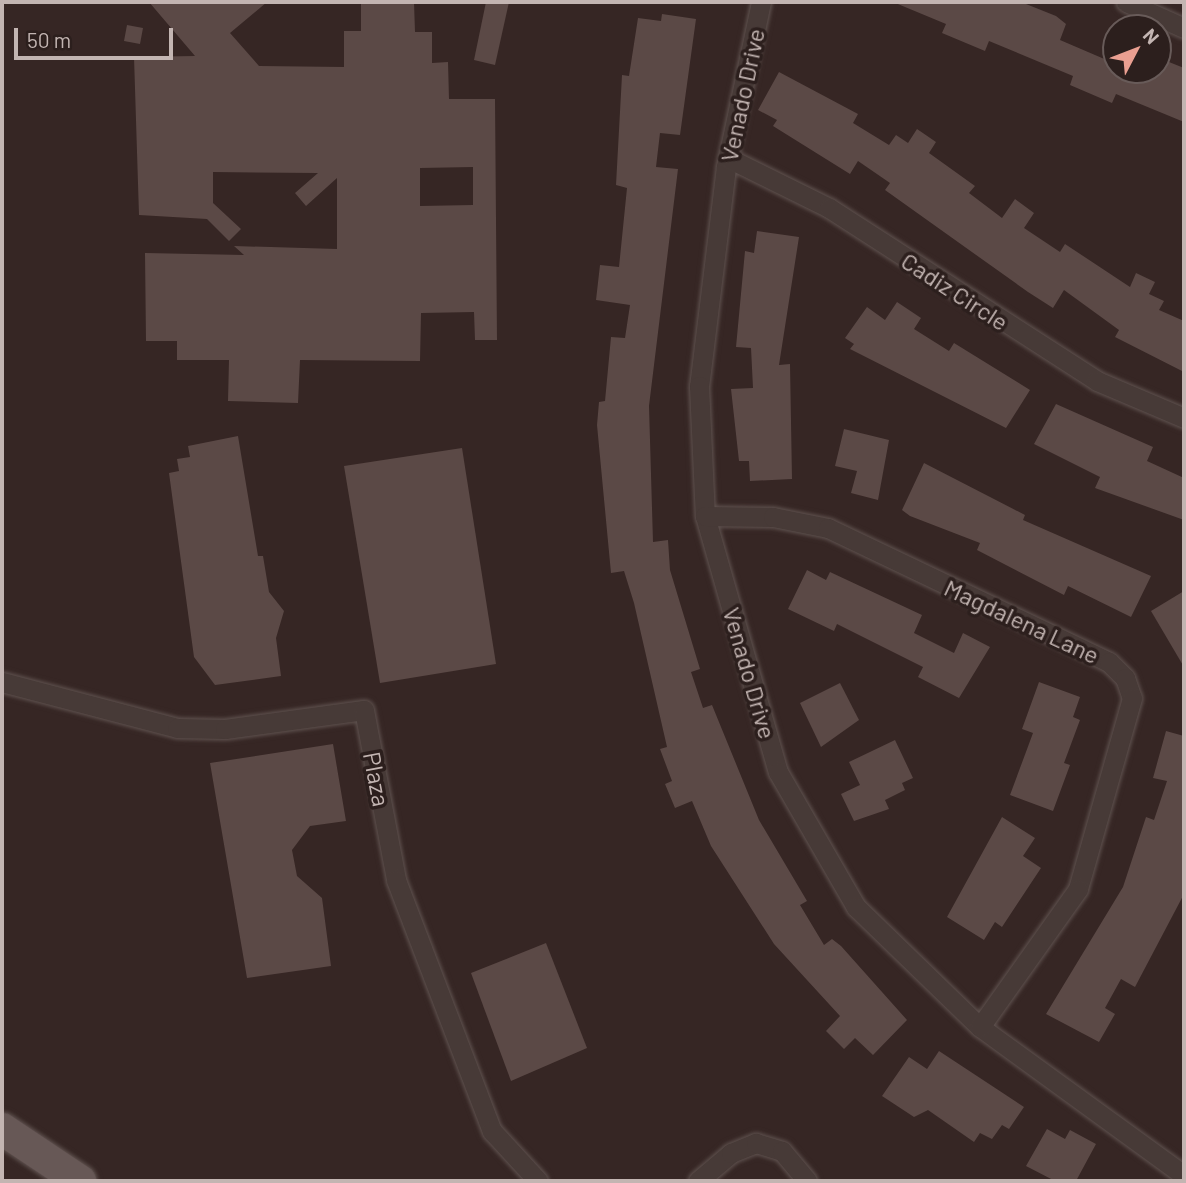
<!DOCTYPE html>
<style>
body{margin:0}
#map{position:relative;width:1186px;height:1183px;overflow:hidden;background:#362624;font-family:Barlow,sans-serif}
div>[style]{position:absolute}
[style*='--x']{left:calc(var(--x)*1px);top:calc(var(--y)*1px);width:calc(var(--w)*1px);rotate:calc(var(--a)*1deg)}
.building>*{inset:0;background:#5b4946}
.roads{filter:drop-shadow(0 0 2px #5f524f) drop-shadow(0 0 2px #5f524f)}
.minor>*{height:19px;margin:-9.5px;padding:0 9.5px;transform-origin:9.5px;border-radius:9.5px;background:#473a37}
.primary>*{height:32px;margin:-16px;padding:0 16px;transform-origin:16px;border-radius:16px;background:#675856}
span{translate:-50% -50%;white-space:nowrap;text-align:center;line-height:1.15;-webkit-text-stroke:7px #2c1f1d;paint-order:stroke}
.street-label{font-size:24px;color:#c3b5b2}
.frame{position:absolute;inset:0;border:4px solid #c3b5b2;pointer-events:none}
.north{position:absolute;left:1102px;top:14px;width:70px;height:70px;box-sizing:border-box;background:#2c1f1d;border:2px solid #685b59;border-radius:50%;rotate:48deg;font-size:19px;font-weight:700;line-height:28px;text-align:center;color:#c3b5b2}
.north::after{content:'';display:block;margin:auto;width:24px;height:32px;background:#ea9f91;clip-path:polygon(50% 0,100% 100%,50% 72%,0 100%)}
.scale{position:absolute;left:14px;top:28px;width:159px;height:32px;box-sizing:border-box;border:4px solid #c3b5b2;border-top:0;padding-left:9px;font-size:21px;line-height:24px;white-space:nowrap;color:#c3b5b2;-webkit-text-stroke:5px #2c1f1d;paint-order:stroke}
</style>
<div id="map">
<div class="building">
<div style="clip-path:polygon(evenodd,149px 2px,267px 2px,230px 33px,259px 66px,344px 67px,344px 31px,361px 31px,361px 2px,414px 2px,415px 32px,432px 32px,432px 63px,448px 62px,449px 99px,495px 99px,497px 340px,475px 340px,474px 312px,421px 313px,420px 361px,300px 360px,298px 403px,228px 401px,229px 360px,177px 360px,177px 341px,146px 341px,145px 253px,244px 255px,234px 246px,337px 249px,337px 178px,306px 206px,295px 193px,318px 173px,213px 172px,213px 203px,241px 229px,229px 241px,207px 219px,139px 215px,134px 57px,195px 56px,149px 2px,473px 167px,473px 205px,420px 206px,420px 168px,473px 167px)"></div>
<div style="clip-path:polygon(486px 2px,509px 2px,495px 65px,474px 60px)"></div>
<div style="clip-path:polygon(893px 2px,1021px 2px,1056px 16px,1066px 24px,1060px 40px,1116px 64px,1116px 70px,1158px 70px,1159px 58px,1184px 68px,1184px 122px,1116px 94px,1112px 103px,1070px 85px,1073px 76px,989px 41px,985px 51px,942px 33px,946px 24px)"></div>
<div style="clip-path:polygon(662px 14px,696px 19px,680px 135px,660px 133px,656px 167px,678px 169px,649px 406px,653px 542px,668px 540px,670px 570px,700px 669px,691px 672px,703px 708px,712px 705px,759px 820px,807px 901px,800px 905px,824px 945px,832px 939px,841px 946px,907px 1020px,873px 1055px,855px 1038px,844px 1049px,826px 1031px,840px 1016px,774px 944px,711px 846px,692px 801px,675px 808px,665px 784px,672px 781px,660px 749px,667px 747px,634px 603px,624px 571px,611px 573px,597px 425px,599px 402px,605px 401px,611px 337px,625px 338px,630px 305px,596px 300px,600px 265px,619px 267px,627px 188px,616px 185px,622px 75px,629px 76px,638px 18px,661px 21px)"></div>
<div style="clip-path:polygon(127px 25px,143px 28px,140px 44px,124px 41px)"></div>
<div style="clip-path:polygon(779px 72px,858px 114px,853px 123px,889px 145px,896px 135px,908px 143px,917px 129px,936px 142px,929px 153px,975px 186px,969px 193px,1002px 218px,1015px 199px,1034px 213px,1024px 228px,1060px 252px,1065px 244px,1130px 287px,1136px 273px,1155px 282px,1149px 294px,1164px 301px,1159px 310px,1184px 321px,1184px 372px,1115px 337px,1119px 330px,1064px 290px,1053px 308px,1028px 292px,885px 190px,890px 183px,858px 161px,850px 174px,773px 126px,777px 120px,758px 110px)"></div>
<div style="clip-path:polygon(757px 231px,799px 237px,779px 365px,790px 364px,792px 479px,750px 481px,749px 461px,739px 461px,731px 389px,753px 388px,751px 348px,736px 347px,745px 251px,754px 253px)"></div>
<div style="clip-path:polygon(897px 302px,921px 318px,914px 329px,949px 351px,954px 343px,1030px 390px,1006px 428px,850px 349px,854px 344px,845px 338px,867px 307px,885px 320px)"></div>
<div style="clip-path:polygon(1056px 404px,1153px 447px,1147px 461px,1184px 478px,1184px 520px,1095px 488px,1100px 477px,1034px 444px)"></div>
<div style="clip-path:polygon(844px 429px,889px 440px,878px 500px,851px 493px,857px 471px,835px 466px)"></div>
<div style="clip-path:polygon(238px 436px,258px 556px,263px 556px,269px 592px,284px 611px,276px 638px,281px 676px,215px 685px,194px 657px,169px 473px,179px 471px,177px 459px,190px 457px,188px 446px)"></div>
<div style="clip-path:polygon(462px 448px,496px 664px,380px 683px,344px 466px)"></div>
<div style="clip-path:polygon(924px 463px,1025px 515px,1023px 520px,1151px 576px,1131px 617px,1068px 586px,1064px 595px,977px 550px,980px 543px,910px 516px,902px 510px)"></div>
<div style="clip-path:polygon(807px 570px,826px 580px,830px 572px,922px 615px,914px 633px,954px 653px,963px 633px,990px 647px,959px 698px,918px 677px,923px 667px,837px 624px,834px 631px,788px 609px)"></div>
<div style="clip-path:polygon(1184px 591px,1184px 667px,1151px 611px)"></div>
<div style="clip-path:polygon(1039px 682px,1080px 697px,1073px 717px,1080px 720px,1064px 763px,1070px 765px,1053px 811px,1010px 795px,1033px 733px,1022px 729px)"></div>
<div style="clip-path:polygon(840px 683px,859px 720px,821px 747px,800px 703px)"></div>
<div style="clip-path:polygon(1166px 731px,1184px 736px,1184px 894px,1135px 987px,1121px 979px,1105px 1008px,1115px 1014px,1099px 1042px,1046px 1014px,1123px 887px,1146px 817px,1154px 820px,1167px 781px,1153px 778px)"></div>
<div style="clip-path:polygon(895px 740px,913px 778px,902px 783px,905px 790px,885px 800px,889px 809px,854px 821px,841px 794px,860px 785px,849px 762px)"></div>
<div style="clip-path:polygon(333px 744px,346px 821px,310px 826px,292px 850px,297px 876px,322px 898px,331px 966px,247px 978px,210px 763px)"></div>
<div style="clip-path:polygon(1002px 817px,1035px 838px,1023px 856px,1041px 868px,1002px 927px,995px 922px,984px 940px,947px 917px)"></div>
<div style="clip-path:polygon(546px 943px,587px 1048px,511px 1081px,471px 973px)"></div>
<div style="clip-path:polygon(939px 1051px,1024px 1107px,1009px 1129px,1002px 1125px,992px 1139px,980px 1133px,974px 1142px,928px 1110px,914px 1117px,882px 1096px,909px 1057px,927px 1069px)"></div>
<div style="clip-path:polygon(1047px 1129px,1065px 1139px,1070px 1130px,1096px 1144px,1076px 1181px,1055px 1181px,1026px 1166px)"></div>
</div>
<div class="roads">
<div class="minor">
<div style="--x:761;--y:2;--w:169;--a:102"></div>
<div style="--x:726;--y:167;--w:221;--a:97"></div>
<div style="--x:699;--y:386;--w:130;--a:87.4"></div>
<div style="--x:705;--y:516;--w:266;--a:74.1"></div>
<div style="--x:778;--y:772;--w:156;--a:60"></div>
<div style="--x:856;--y:907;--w:173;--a:44.1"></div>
<div style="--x:980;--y:1027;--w:252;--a:36"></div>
<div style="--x:1126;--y:2;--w:64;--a:24.1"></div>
<div style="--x:728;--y:158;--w:113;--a:26.3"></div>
<div style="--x:829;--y:208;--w:319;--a:32.8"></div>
<div style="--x:1097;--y:381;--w:95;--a:23"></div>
<div style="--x:705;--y:516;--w:68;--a:0.8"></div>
<div style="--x:773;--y:517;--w:56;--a:11.3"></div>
<div style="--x:828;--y:528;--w:311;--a:25.5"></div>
<div style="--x:1109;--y:662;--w:23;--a:45"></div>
<div style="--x:1125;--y:678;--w:21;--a:71"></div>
<div style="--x:1132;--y:698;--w:198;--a:105.8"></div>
<div style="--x:1078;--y:889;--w:169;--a:125.4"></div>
<div style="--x:2;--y:682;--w:181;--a:14.7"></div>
<div style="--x:177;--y:728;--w:48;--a:1.2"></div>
<div style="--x:225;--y:729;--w:140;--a:-7.8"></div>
<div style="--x:364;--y:710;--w:173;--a:79.3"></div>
<div style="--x:396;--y:880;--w:269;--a:69.1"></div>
<div style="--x:492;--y:1131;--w:68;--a:47.4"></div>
<div style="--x:698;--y:1181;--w:43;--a:-40.3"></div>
<div style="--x:731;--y:1153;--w:27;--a:-22"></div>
<div style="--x:756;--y:1143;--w:27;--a:17"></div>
<div style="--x:782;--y:1151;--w:39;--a:50"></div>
</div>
<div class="primary">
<div style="--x:2;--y:1129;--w:94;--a:33.7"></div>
</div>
</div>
<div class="street-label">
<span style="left:742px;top:95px;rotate:-78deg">Venado Drive</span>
<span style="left:955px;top:291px;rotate:33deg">Cadiz Circle</span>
<span style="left:1022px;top:621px;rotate:25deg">Magdalena Lane</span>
<span style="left:750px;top:673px;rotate:74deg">Venado Drive</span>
<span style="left:377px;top:779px;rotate:79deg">Plaza</span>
</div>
<div class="frame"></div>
<div class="north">N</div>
<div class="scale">50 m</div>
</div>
